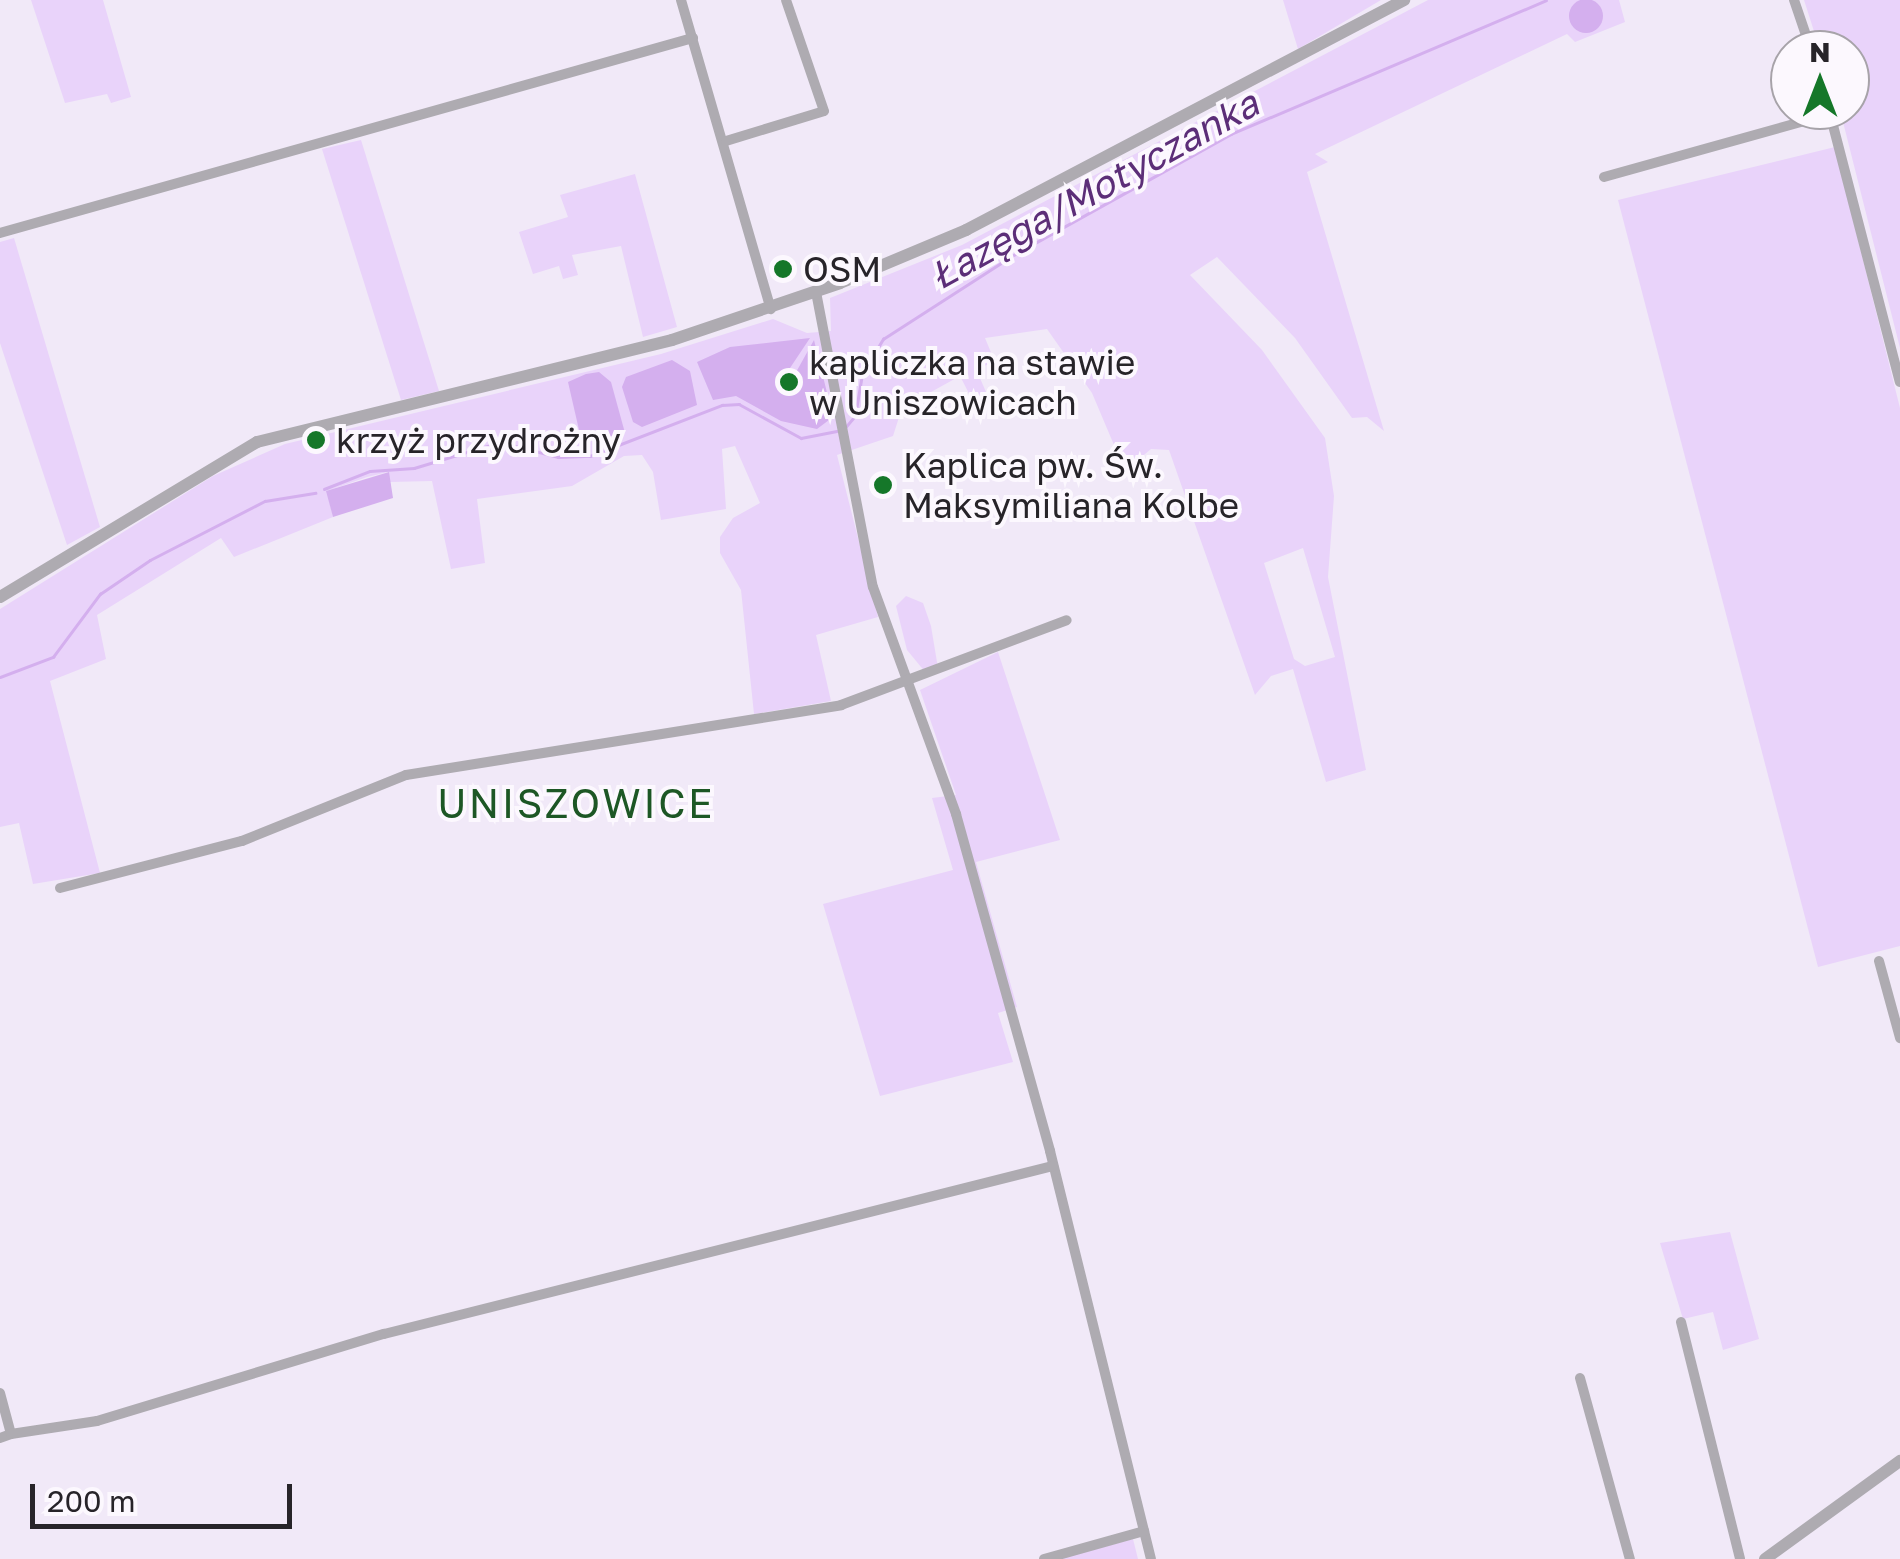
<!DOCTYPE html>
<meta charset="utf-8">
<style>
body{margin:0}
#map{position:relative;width:1900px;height:1559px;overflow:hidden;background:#f1e9f8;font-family:"Golos Text",sans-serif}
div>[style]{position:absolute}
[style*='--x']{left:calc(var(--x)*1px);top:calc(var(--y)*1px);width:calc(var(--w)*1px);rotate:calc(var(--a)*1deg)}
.green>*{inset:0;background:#e9d3fa}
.water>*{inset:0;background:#d4afee}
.round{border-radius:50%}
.stream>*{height:2.5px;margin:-1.25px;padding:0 1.25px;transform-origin:1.25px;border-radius:1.25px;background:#d4afee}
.minor>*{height:10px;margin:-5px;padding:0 5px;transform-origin:5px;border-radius:5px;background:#aeabb1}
.tertiary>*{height:12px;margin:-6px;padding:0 6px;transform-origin:6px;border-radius:6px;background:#aeabb1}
.dots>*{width:28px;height:28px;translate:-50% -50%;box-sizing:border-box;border:5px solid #fcf8fe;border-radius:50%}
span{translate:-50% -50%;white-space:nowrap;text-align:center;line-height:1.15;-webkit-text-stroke:8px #fcf8fe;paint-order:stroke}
.poi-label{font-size:35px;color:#272429}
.left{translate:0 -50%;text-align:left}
.water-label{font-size:38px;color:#5c2e78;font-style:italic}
.quarter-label{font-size:40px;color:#1d5725;letter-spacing:2.5px}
.north{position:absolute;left:1770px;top:30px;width:100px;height:100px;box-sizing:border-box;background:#fcf8fe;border:2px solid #a7a3a9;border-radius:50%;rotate:0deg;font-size:28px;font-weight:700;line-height:40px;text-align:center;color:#272429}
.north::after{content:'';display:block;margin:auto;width:35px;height:45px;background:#157729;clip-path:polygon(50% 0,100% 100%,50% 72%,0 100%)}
.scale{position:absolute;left:30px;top:1484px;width:262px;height:45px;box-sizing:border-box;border:5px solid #272429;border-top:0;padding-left:12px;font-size:30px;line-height:35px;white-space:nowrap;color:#272429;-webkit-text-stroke:8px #fcf8fe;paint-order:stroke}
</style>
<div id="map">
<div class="green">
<div style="clip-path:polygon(31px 0,103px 0,131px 97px,111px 103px,107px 94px,65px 103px)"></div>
<div style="clip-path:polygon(1283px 0,1381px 0,1298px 49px)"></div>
<div style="clip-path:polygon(evenodd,1428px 0,1619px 0,1625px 22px,1575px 42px,1567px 34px,1315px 154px,1328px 162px,1307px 172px,1384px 431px,1367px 417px,1352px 418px,1295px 338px,1217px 257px,1190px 275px,1262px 350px,1325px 438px,1334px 496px,1328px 577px,1366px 770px,1326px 782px,1293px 669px,1271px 676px,1255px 695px,1169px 450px,1151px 449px,1125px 471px,1092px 393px,1047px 329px,985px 338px,995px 362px,976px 369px,993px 408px,980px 415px,960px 376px,902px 408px,893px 436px,837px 455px,878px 617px,816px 635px,831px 701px,754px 714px,741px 590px,720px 553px,720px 537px,733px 518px,760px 503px,735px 446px,722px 449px,726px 509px,661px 520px,653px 472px,642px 455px,624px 456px,572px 486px,477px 499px,485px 563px,451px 569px,432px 481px,390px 482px,388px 472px,367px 477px,327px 491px,333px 517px,234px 557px,221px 538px,97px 615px,106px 659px,50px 681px,100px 873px,33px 884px,19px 823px,0 827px,0 609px,213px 476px,285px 444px,661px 354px,773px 319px,807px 333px,831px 331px,830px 298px,962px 245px,1428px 0,1303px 548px,1335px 657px,1305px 666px,1294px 659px,1264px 563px,1303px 548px)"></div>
<div style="clip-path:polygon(1804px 0,1900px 0,1900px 348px,1840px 110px,1850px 110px,1850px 50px,1820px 50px)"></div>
<div style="clip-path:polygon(361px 140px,439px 391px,401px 400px,322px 149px)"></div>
<div style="clip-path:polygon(1835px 147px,1900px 408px,1900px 946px,1818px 967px,1618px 200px)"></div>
<div style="clip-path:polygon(635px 174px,677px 327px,643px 337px,621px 246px,572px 255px,578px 275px,563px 279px,559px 266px,533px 274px,519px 232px,568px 217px,560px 195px)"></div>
<div style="clip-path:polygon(14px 238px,100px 527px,67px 545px,0 343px,0 242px)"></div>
<div style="clip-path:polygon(906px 596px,923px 603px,931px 626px,938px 668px,926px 673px,907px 650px,896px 606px)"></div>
<div style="clip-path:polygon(998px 652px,1060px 840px,976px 862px,1017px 1007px,998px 1013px,1013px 1062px,880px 1096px,823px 904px,953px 870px,932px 798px,956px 795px,920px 690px)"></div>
<div style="clip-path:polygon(1730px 1232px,1759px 1339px,1723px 1350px,1713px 1312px,1683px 1319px,1660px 1243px)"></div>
<div style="clip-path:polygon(1133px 1539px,1138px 1559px,1059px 1559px)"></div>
</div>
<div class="water">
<div class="round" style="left:1569px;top:-1px;width:34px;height:34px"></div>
<div style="clip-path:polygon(810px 338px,782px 380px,784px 386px,797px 386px,795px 374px,814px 340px,833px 417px,817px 429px,781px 421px,736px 396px,713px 400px,697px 362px,730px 347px)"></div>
<div style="clip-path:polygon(672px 360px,690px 371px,697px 405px,642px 427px,633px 422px,622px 387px,626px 377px)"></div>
<div style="clip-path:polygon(586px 374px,599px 372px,611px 382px,625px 433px,582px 443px,568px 382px)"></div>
<div style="clip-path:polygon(389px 472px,393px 498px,333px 517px,326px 491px)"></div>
</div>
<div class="stream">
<div style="--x:844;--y:429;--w:17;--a:-50"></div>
<div style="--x:855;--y:416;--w:43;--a:-80.5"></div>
<div style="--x:862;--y:374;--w:41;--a:-59"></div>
<div style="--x:883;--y:339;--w:151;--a:-32.8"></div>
<div style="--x:1010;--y:257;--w:253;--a:-29.1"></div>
<div style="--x:1231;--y:134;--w:342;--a:-23"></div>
<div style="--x:324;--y:489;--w:49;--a:-21.4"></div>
<div style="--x:370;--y:471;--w:44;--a:-3.9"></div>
<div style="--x:414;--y:468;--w:90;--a:-16.8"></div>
<div style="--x:500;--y:442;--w:60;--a:14.5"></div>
<div style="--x:558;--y:457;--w:32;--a:-2"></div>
<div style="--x:590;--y:456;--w:142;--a:-21.1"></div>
<div style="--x:722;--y:405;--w:17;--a:-3"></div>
<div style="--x:739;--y:404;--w:71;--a:28.7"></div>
<div style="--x:801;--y:438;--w:36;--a:-11"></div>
<div style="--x:0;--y:677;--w:57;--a:-20.7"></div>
<div style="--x:53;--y:657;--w:79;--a:-53.3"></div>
<div style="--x:100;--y:594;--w:60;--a:-34.2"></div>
<div style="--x:150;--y:560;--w:129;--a:-27.2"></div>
<div style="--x:265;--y:501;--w:51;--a:-9.1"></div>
</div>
<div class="minor">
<div style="--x:681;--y:0;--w:322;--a:73.8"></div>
<div style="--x:1794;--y:0;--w:53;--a:71.2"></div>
<div style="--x:1829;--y:110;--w:281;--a:75.4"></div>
<div style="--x:726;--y:141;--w:102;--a:-17"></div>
<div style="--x:824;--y:111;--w:117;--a:-108.9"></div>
<div style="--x:1604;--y:177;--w:235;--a:-15.6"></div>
<div style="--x:0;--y:233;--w:720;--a:-15.72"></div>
<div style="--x:816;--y:292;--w:300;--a:79.1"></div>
<div style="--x:873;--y:587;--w:242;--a:69.9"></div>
<div style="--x:956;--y:814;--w:350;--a:74.4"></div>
<div style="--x:1050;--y:1151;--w:420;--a:76.1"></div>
<div style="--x:60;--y:888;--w:188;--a:-14.5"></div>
<div style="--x:242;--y:841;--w:177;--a:-21.9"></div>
<div style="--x:406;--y:775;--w:441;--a:-9.1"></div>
<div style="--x:841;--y:705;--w:241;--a:-20.6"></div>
<div style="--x:1879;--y:961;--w:80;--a:74.7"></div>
<div style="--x:1681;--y:1322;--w:244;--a:76"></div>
<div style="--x:1580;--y:1378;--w:188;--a:74.6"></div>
<div style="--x:0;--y:1393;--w:42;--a:75"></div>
<div style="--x:11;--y:1434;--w:12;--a:160"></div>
<div style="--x:11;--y:1434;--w:87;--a:-8.6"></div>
<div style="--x:97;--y:1421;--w:300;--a:-16.9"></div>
<div style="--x:384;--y:1334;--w:690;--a:-14.1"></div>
<div style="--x:1044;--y:1559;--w:104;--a:-15.6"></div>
</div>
<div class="tertiary">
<div style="--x:0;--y:597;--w:300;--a:-31.1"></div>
<div style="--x:257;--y:442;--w:427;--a:-13.8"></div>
<div style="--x:672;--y:340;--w:177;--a:-18.7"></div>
<div style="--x:840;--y:283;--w:137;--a:-22.8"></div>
<div style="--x:966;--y:230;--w:495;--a:-27.7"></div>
<div style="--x:1765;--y:1559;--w:167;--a:-36"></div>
</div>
<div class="dots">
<div style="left:783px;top:269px;background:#157729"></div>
<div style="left:789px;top:382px;background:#157729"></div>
<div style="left:316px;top:440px;background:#157729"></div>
<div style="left:883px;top:485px;background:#157729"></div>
</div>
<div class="poi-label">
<span class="left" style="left:803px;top:269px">OSM</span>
<span class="left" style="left:809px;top:382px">kapliczka na stawie<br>w Uniszowicach</span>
<span class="left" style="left:336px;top:440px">krzyż przydrożny</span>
<span class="left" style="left:903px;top:485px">Kaplica pw. Św.<br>Maksymiliana Kolbe</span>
</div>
<div class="water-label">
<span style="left:1094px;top:189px;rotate:-29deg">Łazęga/Motyczanka</span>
</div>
<div class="quarter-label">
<span style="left:576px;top:803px">UNISZOWICE</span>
</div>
<div class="north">N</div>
<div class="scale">200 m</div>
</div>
